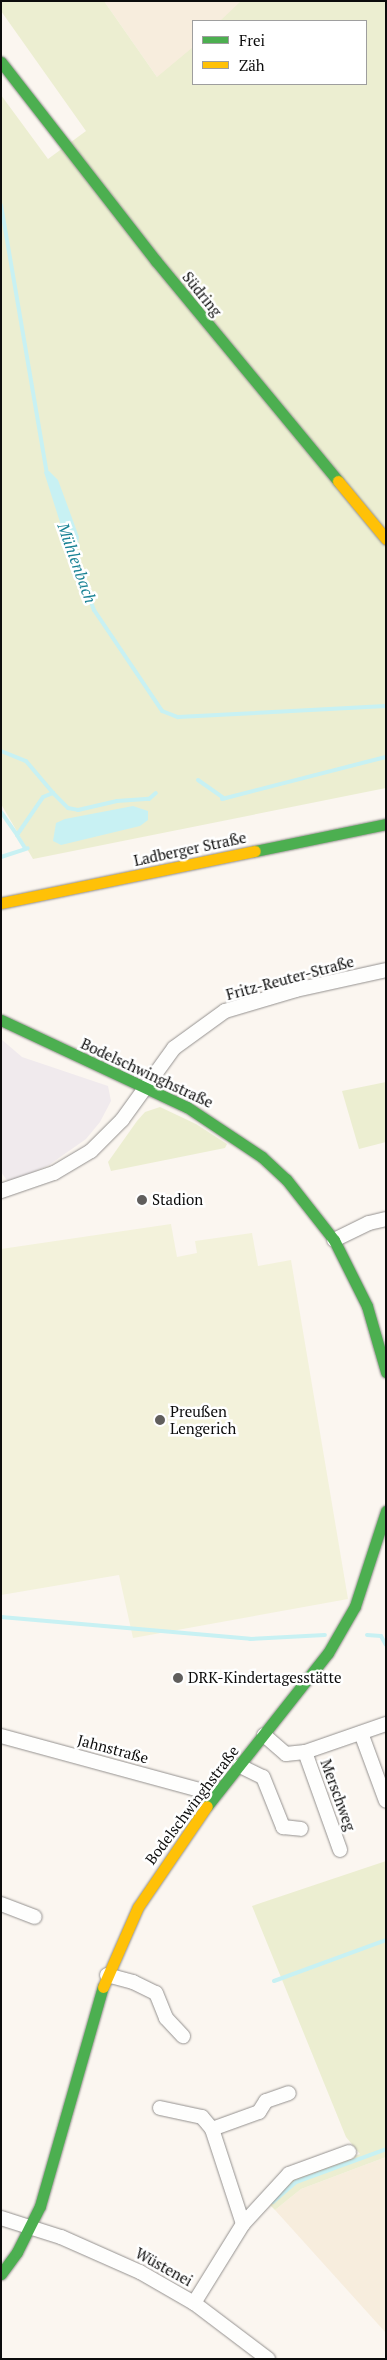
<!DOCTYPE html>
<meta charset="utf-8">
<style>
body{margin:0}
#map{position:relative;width:387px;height:2360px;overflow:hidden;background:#fbf6f0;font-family:"PT Serif",serif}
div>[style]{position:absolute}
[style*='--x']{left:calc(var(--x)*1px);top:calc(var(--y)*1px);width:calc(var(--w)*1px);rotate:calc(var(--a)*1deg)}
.industrial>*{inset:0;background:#f0eaed}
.farmland>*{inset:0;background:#f7eddd}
.green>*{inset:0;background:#eceed1}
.pitch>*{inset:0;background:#f3f2db}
.water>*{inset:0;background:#c8f1f3}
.stream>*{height:4px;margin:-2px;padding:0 2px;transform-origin:2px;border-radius:2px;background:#c8f1f3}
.roads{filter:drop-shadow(0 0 1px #94918f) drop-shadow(0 0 1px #94918f)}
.street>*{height:14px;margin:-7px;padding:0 7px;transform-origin:7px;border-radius:7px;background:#fefefd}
.fast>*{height:11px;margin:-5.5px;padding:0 5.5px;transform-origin:5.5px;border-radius:5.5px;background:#4caf50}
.slow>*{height:11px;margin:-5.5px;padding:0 5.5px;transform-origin:5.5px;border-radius:5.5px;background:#ffc107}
.dots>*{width:14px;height:14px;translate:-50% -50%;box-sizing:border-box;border:2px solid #fff;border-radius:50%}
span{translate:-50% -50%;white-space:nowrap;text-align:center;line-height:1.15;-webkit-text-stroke:5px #fff;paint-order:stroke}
.street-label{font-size:15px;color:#0c0c0c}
.poi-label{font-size:15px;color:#0c0c0c}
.left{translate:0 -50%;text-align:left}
.water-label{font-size:16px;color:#198294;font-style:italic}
.frame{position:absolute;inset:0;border:2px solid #0c0c0c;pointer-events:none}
.legend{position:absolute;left:192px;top:20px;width:175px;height:65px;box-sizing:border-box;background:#fff;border:1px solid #9e9e9e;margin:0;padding:6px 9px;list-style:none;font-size:15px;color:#0c0c0c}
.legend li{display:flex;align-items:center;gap:10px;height:25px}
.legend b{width:25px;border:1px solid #9e9e9e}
</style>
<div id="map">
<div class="industrial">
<div style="clip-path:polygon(1px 1039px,22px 1057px,108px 1086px,111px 1101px,100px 1122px,86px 1139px,49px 1165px,9px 1183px,1px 1172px)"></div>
</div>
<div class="farmland">
<div style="clip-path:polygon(104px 1px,256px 1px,234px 21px,193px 21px,193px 59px,164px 87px)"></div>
<div style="clip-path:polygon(386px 2157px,386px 2333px,275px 2210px,301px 2189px)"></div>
</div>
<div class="green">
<div style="clip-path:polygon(1px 1px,104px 1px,157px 77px,193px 47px,193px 84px,366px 84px,366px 21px,220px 21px,241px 1px,386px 1px,386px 788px,33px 859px,1px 804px,1px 95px,48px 159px,86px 131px,1px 11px)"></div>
<div style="clip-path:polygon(386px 1082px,386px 1142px,359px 1149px,342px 1091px)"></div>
<div style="clip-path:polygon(160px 1107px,196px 1124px,227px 1144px,225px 1148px,111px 1171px,108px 1162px,137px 1121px,145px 1112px)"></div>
<div style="clip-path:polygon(386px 1861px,386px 2157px,301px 2189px,275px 2210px,269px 2204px,292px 2179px,360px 2154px,346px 2137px,252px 1906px)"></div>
</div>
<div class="pitch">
<div style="clip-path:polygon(171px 1224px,177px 1257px,197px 1253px,195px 1241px,252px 1233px,258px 1266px,291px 1260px,348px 1599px,133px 1638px,119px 1575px,1px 1595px,1px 1249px)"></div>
</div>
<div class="water">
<div style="clip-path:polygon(49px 471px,58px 480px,79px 537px,76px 561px,73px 563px,44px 472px)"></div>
<div style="clip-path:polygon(133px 806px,148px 811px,148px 820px,140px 826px,61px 845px,53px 841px,56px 823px,65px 819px)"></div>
</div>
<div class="stream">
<div style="--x:1;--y:205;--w:273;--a:80.3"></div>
<div style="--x:73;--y:557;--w:57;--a:68.4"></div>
<div style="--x:94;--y:610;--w:122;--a:56"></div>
<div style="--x:162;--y:711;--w:17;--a:21"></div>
<div style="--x:178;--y:717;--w:208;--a:-3"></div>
<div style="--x:1;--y:751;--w:27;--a:22"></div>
<div style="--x:26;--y:761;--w:42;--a:49.8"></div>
<div style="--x:198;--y:780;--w:32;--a:35"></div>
<div style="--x:222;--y:799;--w:169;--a:-14.4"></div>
<div style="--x:1;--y:812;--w:28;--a:55"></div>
<div style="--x:25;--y:848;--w:15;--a:-122"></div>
<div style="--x:17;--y:835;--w:46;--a:-55.6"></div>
<div style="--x:43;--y:797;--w:11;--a:-22"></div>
<div style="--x:53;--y:793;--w:21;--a:45"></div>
<div style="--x:68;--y:808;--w:10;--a:11"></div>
<div style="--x:78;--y:810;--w:40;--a:-13"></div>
<div style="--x:117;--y:801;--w:32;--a:-4"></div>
<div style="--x:149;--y:799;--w:9;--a:-41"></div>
<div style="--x:1;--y:857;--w:28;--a:-18"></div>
<div style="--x:1;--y:1617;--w:250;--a:5"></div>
<div style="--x:250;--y:1639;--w:75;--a:-3.1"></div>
<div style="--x:367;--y:1635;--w:14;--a:4"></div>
<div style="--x:381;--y:1636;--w:10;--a:61"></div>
<div style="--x:274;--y:1981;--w:119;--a:-20.1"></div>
<div style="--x:273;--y:2202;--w:30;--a:-41"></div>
<div style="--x:296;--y:2182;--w:96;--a:-20.1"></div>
</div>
<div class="roads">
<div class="street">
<div style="--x:1;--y:1191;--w:56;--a:-18.8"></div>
<div style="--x:54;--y:1173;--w:43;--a:-30.7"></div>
<div style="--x:91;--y:1151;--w:44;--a:-45"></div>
<div style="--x:122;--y:1120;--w:89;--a:-54.2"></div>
<div style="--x:174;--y:1048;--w:63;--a:-36"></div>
<div style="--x:225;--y:1011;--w:74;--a:-16.5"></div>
<div style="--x:296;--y:990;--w:92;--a:-12.5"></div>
<div style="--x:334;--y:1240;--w:39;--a:-26"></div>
<div style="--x:369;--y:1223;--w:17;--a:-13"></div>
<div style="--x:361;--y:1733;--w:72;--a:69.8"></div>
<div style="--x:264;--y:1735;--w:29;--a:41"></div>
<div style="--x:286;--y:1754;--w:19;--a:-6"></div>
<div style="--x:305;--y:1752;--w:86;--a:-19.1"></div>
<div style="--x:1;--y:1736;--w:222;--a:15.2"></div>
<div style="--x:305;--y:1752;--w:104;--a:70.3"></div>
<div style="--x:240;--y:1766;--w:25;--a:26"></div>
<div style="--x:263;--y:1777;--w:54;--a:68.2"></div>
<div style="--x:283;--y:1827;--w:18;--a:6"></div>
<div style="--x:1;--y:1904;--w:36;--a:21"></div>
<div style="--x:107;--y:1975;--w:27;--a:15"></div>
<div style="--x:133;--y:1982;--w:25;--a:26"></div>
<div style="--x:156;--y:1993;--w:27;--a:68"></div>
<div style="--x:166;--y:2018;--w:25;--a:47"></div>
<div style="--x:160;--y:2108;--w:43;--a:12.1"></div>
<div style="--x:202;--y:2117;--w:16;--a:50"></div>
<div style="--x:212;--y:2129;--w:100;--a:71.9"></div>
<div style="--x:243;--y:2224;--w:93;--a:121.8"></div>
<div style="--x:212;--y:2129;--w:50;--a:-19.9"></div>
<div style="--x:259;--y:2112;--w:13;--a:-58"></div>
<div style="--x:266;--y:2101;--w:24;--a:-19"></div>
<div style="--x:1;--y:2218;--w:63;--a:17.6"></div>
<div style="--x:61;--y:2237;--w:86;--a:23.9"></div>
<div style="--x:140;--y:2272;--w:62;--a:29.9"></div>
<div style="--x:194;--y:2303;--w:93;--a:37.1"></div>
<div style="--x:243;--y:2224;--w:68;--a:-47.4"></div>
<div style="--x:289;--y:2174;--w:64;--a:-20.1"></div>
</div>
<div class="fast">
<div style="--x:1;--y:62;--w:252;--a:52.1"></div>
<div style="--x:156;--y:261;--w:286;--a:50.4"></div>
<div style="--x:255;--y:851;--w:134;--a:-11.6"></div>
<div style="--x:1;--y:1020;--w:205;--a:25.1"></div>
<div style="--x:187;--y:1107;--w:90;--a:33.7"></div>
<div style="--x:262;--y:1157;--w:33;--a:43"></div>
<div style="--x:286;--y:1179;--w:78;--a:51.8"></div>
<div style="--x:334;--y:1240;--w:74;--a:63.4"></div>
<div style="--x:367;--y:1306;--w:69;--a:73.9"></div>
<div style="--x:207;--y:1806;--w:195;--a:-51.7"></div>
<div style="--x:328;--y:1653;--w:54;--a:-60.1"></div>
<div style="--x:355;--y:1606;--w:100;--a:-71.9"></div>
<div style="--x:1;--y:2274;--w:27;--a:-54"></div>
<div style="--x:17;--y:2252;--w:51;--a:-63.4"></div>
<div style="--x:40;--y:2206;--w:228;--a:-74"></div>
</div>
<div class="slow">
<div style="--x:338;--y:481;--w:75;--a:50.4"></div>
<div style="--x:1;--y:903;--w:259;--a:-11.6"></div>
<div style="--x:103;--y:1987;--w:87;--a:-66.4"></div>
<div style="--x:138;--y:1907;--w:122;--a:-55.7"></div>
</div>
</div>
<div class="dots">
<div style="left:142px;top:1200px;background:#605e5c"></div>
<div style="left:160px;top:1420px;background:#605e5c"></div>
<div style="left:178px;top:1678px;background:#605e5c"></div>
</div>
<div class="street-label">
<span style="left:202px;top:294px;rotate:51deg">Südring</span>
<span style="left:190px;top:849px;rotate:-12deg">Ladberger Straße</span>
<span style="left:290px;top:978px;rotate:-15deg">Fritz-Reuter-Straße</span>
<span style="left:147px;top:1073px;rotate:25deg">Bodelschwinghstraße</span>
<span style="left:113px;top:1749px;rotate:15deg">Jahnstraße</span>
<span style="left:338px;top:1795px;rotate:70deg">Merschweg</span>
<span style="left:192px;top:1805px;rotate:-53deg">Bodelschwinghstraße</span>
<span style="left:164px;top:2267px;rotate:29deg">Wüstenei</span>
</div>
<div class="poi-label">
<span class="left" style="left:152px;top:1200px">Stadion</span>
<span class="left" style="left:170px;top:1420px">Preußen<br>Lengerich</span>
<span class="left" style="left:188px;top:1678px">DRK-Kindertagesstätte</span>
</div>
<div class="water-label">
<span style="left:77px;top:563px;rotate:70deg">Mühlenbach</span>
</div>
<div class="frame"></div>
<ul class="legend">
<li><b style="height:6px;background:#4caf50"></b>Frei</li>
<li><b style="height:6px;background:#ffc107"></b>Zäh</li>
</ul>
</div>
